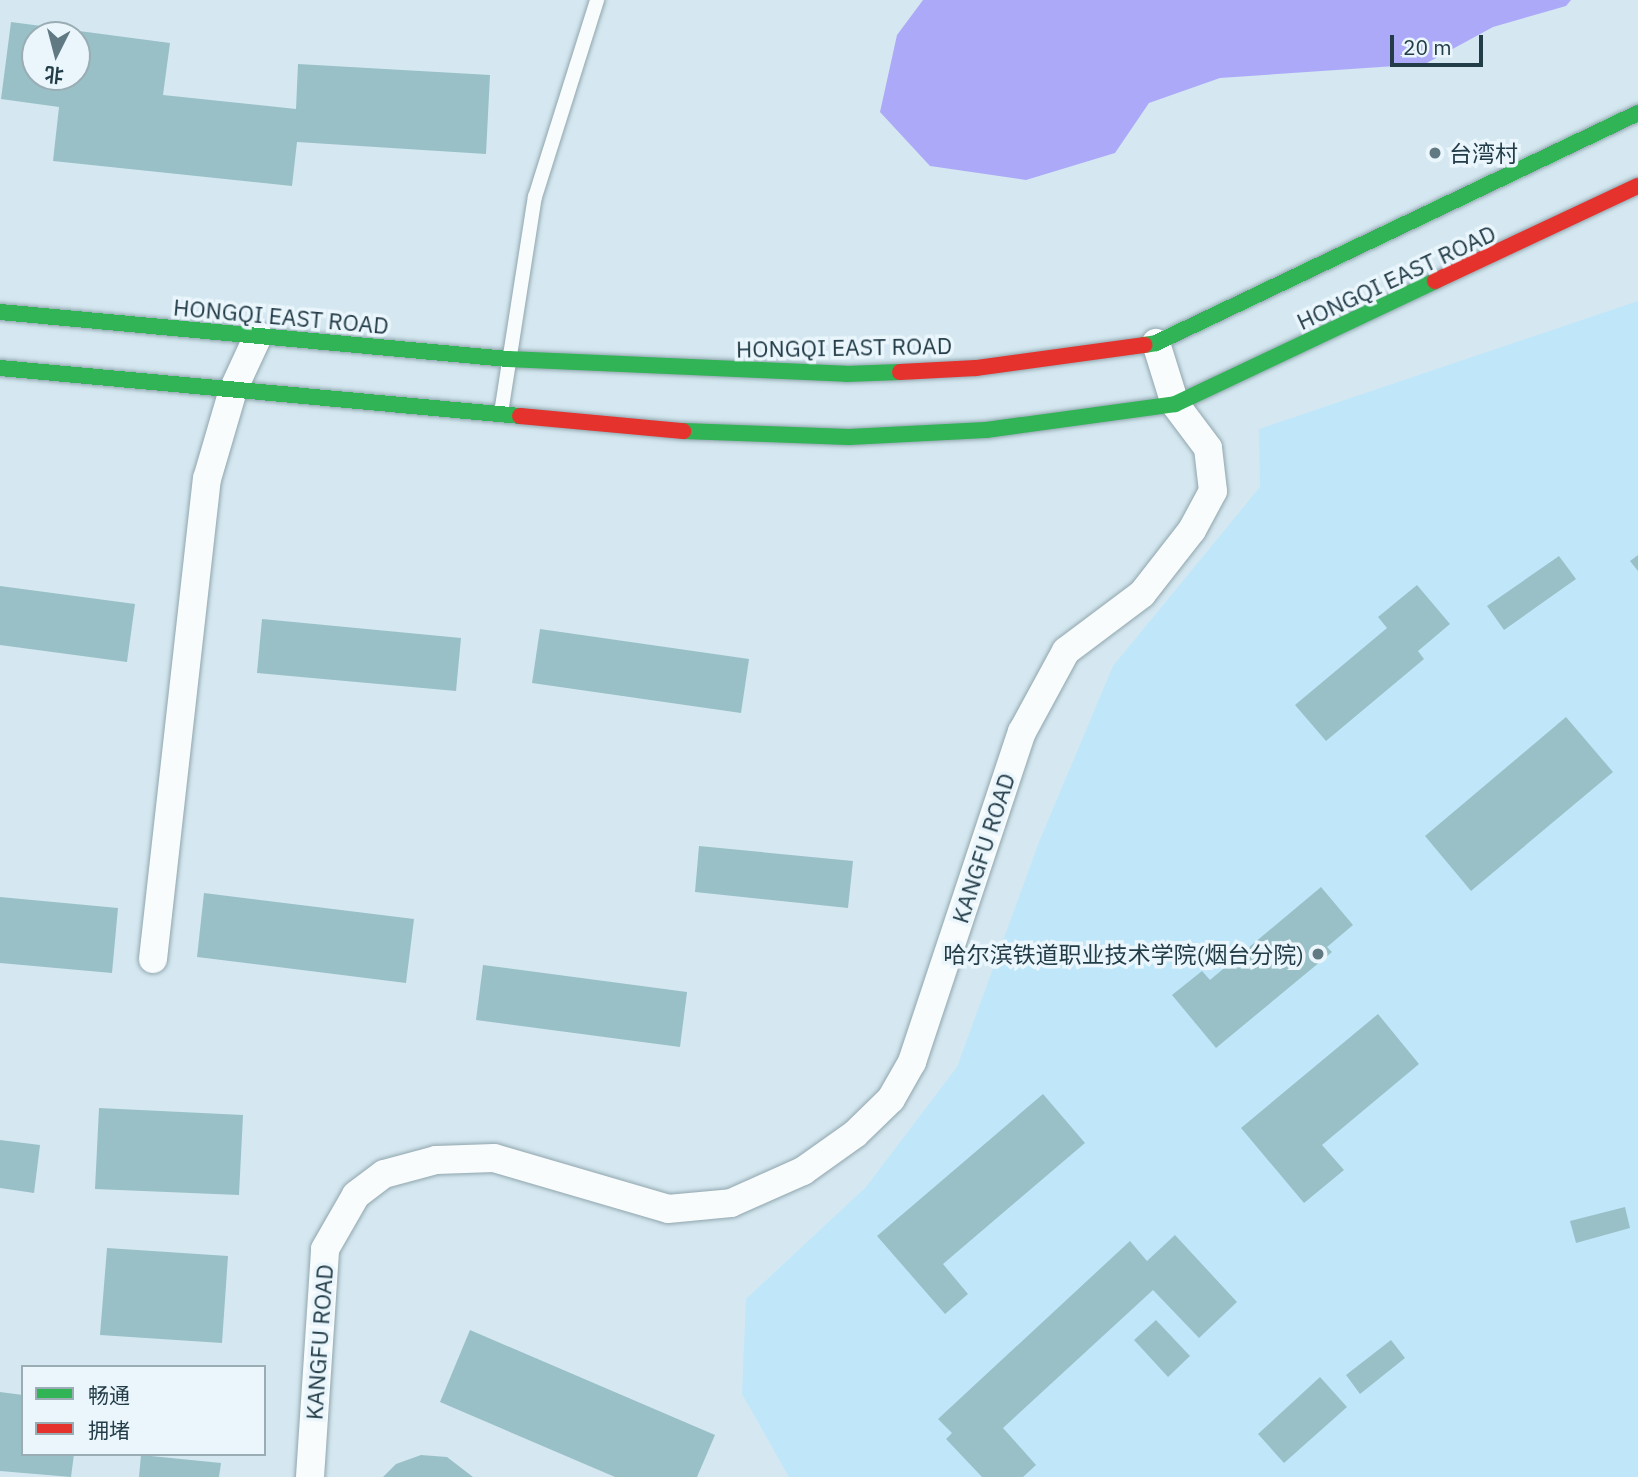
<!DOCTYPE html>
<meta charset="utf-8">
<style>
body{margin:0}
#map{position:relative;width:1638px;height:1477px;overflow:hidden;background:#d5e8f1;font-family:"IBM Plex Sans","Noto Sans SC",sans-serif}
div>[style]{position:absolute}
[style*='--x']{left:calc(var(--x)*1px);top:calc(var(--y)*1px);width:calc(var(--w)*1px);rotate:calc(var(--a)*1deg)}
.built>*{inset:0;background:#bfe7f9}
.water>*{inset:0;background:#acaaf8}
.building>*{inset:0;background:#99c0c7}
.roads{filter:drop-shadow(0 0 2px #90a5ad) drop-shadow(0 0 2px #90a5ad)}
.lane>*{height:14px;margin:-7px;padding:0 7px;transform-origin:7px;border-radius:7px;background:#f9fcfd}
.street>*{height:28px;margin:-14px;padding:0 14px;transform-origin:14px;border-radius:14px;background:#f9fcfd}
.fast>*{height:16px;margin:-8px;padding:0 8px;transform-origin:8px;border-radius:8px;background:#30b455}
.jam>*{height:16px;margin:-8px;padding:0 8px;transform-origin:8px;border-radius:8px;background:#e5322d}
.dots>*{width:19px;height:19px;translate:-50% -50%;box-sizing:border-box;border:4px solid #eaf6fc;border-radius:50%}
span{translate:-50% -50%;white-space:nowrap;text-align:center;line-height:1.15;-webkit-text-stroke:7px #eaf6fc;paint-order:stroke}
.poi-label{font-size:23px;color:#233d48}
.left{translate:0 -50%;text-align:left}
.right{translate:-100% -50%;text-align:right}
.street-label{font-size:23px;color:#233d48}
.legend{position:absolute;left:21px;top:1365px;width:245px;height:91px;box-sizing:border-box;background:#eaf6fc;border:2px solid #9aacb4;margin:0;padding:9px 12px;list-style:none;font-size:21px;color:#233d48}
.legend li{display:flex;align-items:center;gap:14px;height:35px}
.legend b{width:35px;border:2px solid #9aacb4}
.north{position:absolute;left:21px;top:21px;width:70px;height:70px;box-sizing:border-box;background:#eaf6fc;border:2px solid #9aacb4;border-radius:50%;rotate:186deg;font-size:19px;font-weight:700;line-height:28px;text-align:center;color:#233d48}
.north::after{content:'';display:block;margin:auto;width:24px;height:32px;background:#617983;clip-path:polygon(50% 0,100% 100%,50% 72%,0 100%)}
.scale{position:absolute;left:1390px;top:35px;width:93px;height:32px;box-sizing:border-box;border:4px solid #233d48;border-top:0;padding-left:9px;font-size:21px;line-height:24px;white-space:nowrap;color:#233d48;-webkit-text-stroke:5px #eaf6fc;paint-order:stroke}
</style>
<div id="map">
<div class="built">
<div style="clip-path:polygon(1638px 301px,1638px 1477px,789px 1477px,742px 1394px,746px 1299px,866px 1187px,957px 1067px,1039px 842px,1113px 666px,1260px 487px,1259px 429px)"></div>
</div>
<div class="water">
<div style="clip-path:polygon(923px 0,1571px 0,1566px 6px,1493px 27px,1425px 64px,1220px 78px,1149px 103px,1115px 153px,1026px 180px,930px 166px,880px 112px,897px 35px)"></div>
</div>
<div class="building">
<div style="clip-path:polygon(evenodd,11px 22px,170px 43px,163px 95px,296px 109px,298px 64px,490px 75px,486px 154px,297px 142px,292px 186px,53px 161px,59px 107px,1px 99px,11px 22px,35px 35px,77px 35px,77px 77px,35px 77px,35px 35px)"></div>
<div style="clip-path:polygon(1638px 555px,1638px 571px,1630px 561px)"></div>
<div style="clip-path:polygon(1559px 556px,1576px 579px,1504px 630px,1487px 606px)"></div>
<div style="clip-path:polygon(1417px 585px,1450px 624px,1418px 651px,1424px 659px,1326px 741px,1295px 705px,1387px 628px,1378px 617px)"></div>
<div style="clip-path:polygon(0 586px,135px 604px,127px 662px,0 645px)"></div>
<div style="clip-path:polygon(262px 619px,461px 638px,456px 691px,257px 673px)"></div>
<div style="clip-path:polygon(540px 629px,749px 659px,741px 713px,532px 683px)"></div>
<div style="clip-path:polygon(1566px 717px,1613px 772px,1471px 891px,1425px 836px)"></div>
<div style="clip-path:polygon(699px 846px,853px 861px,848px 908px,695px 892px)"></div>
<div style="clip-path:polygon(1321px 887px,1353px 925px,1327px 947px,1332px 952px,1216px 1048px,1172px 995px,1202px 971px,1210px 980px)"></div>
<div style="clip-path:polygon(204px 893px,414px 919px,406px 983px,197px 957px)"></div>
<div style="clip-path:polygon(0 897px,118px 908px,112px 973px,0 963px)"></div>
<div style="clip-path:polygon(483px 965px,687px 992px,680px 1047px,476px 1020px)"></div>
<div style="clip-path:polygon(1378px 1014px,1419px 1064px,1322px 1145px,1344px 1170px,1304px 1203px,1241px 1128px)"></div>
<div style="clip-path:polygon(1043px 1094px,1085px 1143px,943px 1264px,968px 1294px,945px 1314px,877px 1236px)"></div>
<div style="clip-path:polygon(99px 1108px,243px 1115px,239px 1195px,95px 1189px)"></div>
<div style="clip-path:polygon(0 1140px,40px 1145px,34px 1193px,0 1188px)"></div>
<div style="clip-path:polygon(1625px 1207px,1630px 1228px,1576px 1243px,1570px 1221px)"></div>
<div style="clip-path:polygon(1175px 1235px,1237px 1302px,1199px 1338px,1153px 1290px,1003px 1428px,1036px 1465px,1023px 1477px,982px 1477px,946px 1439px,952px 1433px,938px 1419px,1130px 1241px,1147px 1261px)"></div>
<div style="clip-path:polygon(107px 1248px,228px 1256px,222px 1343px,100px 1335px)"></div>
<div style="clip-path:polygon(1156px 1320px,1190px 1356px,1168px 1377px,1134px 1340px)"></div>
<div style="clip-path:polygon(470px 1330px,715px 1435px,697px 1477px,615px 1477px,440px 1402px)"></div>
<div style="clip-path:polygon(1391px 1340px,1405px 1358px,1360px 1394px,1346px 1375px)"></div>
<div style="clip-path:polygon(1320px 1377px,1347px 1407px,1284px 1463px,1258px 1434px)"></div>
<div style="clip-path:polygon(0 1392px,23px 1395px,23px 1454px,74px 1454px,71px 1477px,0 1471px)"></div>
<div style="clip-path:polygon(141px 1455px,221px 1463px,219px 1477px,139px 1477px)"></div>
<div style="clip-path:polygon(421px 1455px,447px 1457px,473px 1477px,383px 1477px,396px 1464px)"></div>
</div>
<div class="roads">
<div class="lane">
<div style="--x:501;--y:413;--w:219;--a:-81.1"></div>
<div style="--x:535;--y:197;--w:207;--a:-72.5"></div>
</div>
<div class="street">
<div style="--x:153;--y:959;--w:483;--a:-83.6"></div>
<div style="--x:207;--y:479;--w:93;--a:-73.7"></div>
<div style="--x:233;--y:390;--w:60;--a:-65.2"></div>
<div style="--x:310;--y:1477;--w:228;--a:-86.2"></div>
<div style="--x:325;--y:1249;--w:62;--a:-60.1"></div>
<div style="--x:356;--y:1195;--w:35;--a:-37"></div>
<div style="--x:384;--y:1174;--w:54;--a:-15.1"></div>
<div style="--x:436;--y:1160;--w:58;--a:-2"></div>
<div style="--x:494;--y:1158;--w:181;--a:16.3"></div>
<div style="--x:668;--y:1209;--w:63;--a:-5.4"></div>
<div style="--x:731;--y:1203;--w:79;--a:-24"></div>
<div style="--x:803;--y:1171;--w:64;--a:-35.4"></div>
<div style="--x:855;--y:1134;--w:50;--a:-44.2"></div>
<div style="--x:891;--y:1099;--w:43;--a:-60.4"></div>
<div style="--x:912;--y:1062;--w:348;--a:-71.6"></div>
<div style="--x:1022;--y:732;--w:92;--a:-61.5"></div>
<div style="--x:1066;--y:651;--w:95;--a:-36.9"></div>
<div style="--x:1142;--y:594;--w:81;--a:-52"></div>
<div style="--x:1192;--y:530;--w:44;--a:-61.7"></div>
<div style="--x:1213;--y:491;--w:43;--a:-96.6"></div>
<div style="--x:1208;--y:448;--w:55;--a:-126.9"></div>
<div style="--x:1175;--y:404;--w:64;--a:-107.3"></div>
</div>
<div class="fast">
<div style="--x:0;--y:312;--w:510;--a:5.29"></div>
<div style="--x:508;--y:359;--w:338;--a:2.5"></div>
<div style="--x:846;--y:374;--w:54;--a:-2.1"></div>
<div style="--x:1144;--y:345;--w:12;--a:-9"></div>
<div style="--x:1156;--y:343;--w:534;--a:-25.51"></div>
<div style="--x:0;--y:368;--w:522;--a:5.27"></div>
<div style="--x:683;--y:431;--w:166;--a:2.1"></div>
<div style="--x:849;--y:437;--w:137;--a:-2.9"></div>
<div style="--x:986;--y:430;--w:191;--a:-7.8"></div>
<div style="--x:1175;--y:404;--w:288;--a:-25.3"></div>
</div>
<div class="jam">
<div style="--x:1435;--y:281;--w:224;--a:-25.1"></div>
<div style="--x:900;--y:372;--w:76;--a:-3"></div>
<div style="--x:976;--y:368;--w:170;--a:-7.8"></div>
<div style="--x:520;--y:416;--w:164;--a:5.3"></div>
</div>
</div>
<div class="dots">
<div style="left:1435px;top:153px;background:#617983"></div>
<div style="left:1318px;top:954px;background:#617983"></div>
</div>
<div class="poi-label">
<span class="left" style="left:1449px;top:153px">台湾村</span>
<span class="right" style="left:1304px;top:954px">哈尔滨铁道职业技术学院(烟台分院)</span>
</div>
<div class="street-label">
<span style="left:1396px;top:277px;rotate:-25deg">HONGQI EAST ROAD</span>
<span style="left:281px;top:316px;rotate:5deg">HONGQI EAST ROAD</span>
<span style="left:844px;top:347px;rotate:-1deg">HONGQI EAST ROAD</span>
<span style="left:983px;top:848px;rotate:-72deg">KANGFU ROAD</span>
<span style="left:319px;top:1342px;rotate:-86deg">KANGFU ROAD</span>
</div>
<ul class="legend">
<li><b style="height:9px;background:#30b455"></b>畅通</li>
<li><b style="height:9px;background:#e5322d"></b>拥堵</li>
</ul>
<div class="north">北</div>
<div class="scale">20 m</div>
</div>
